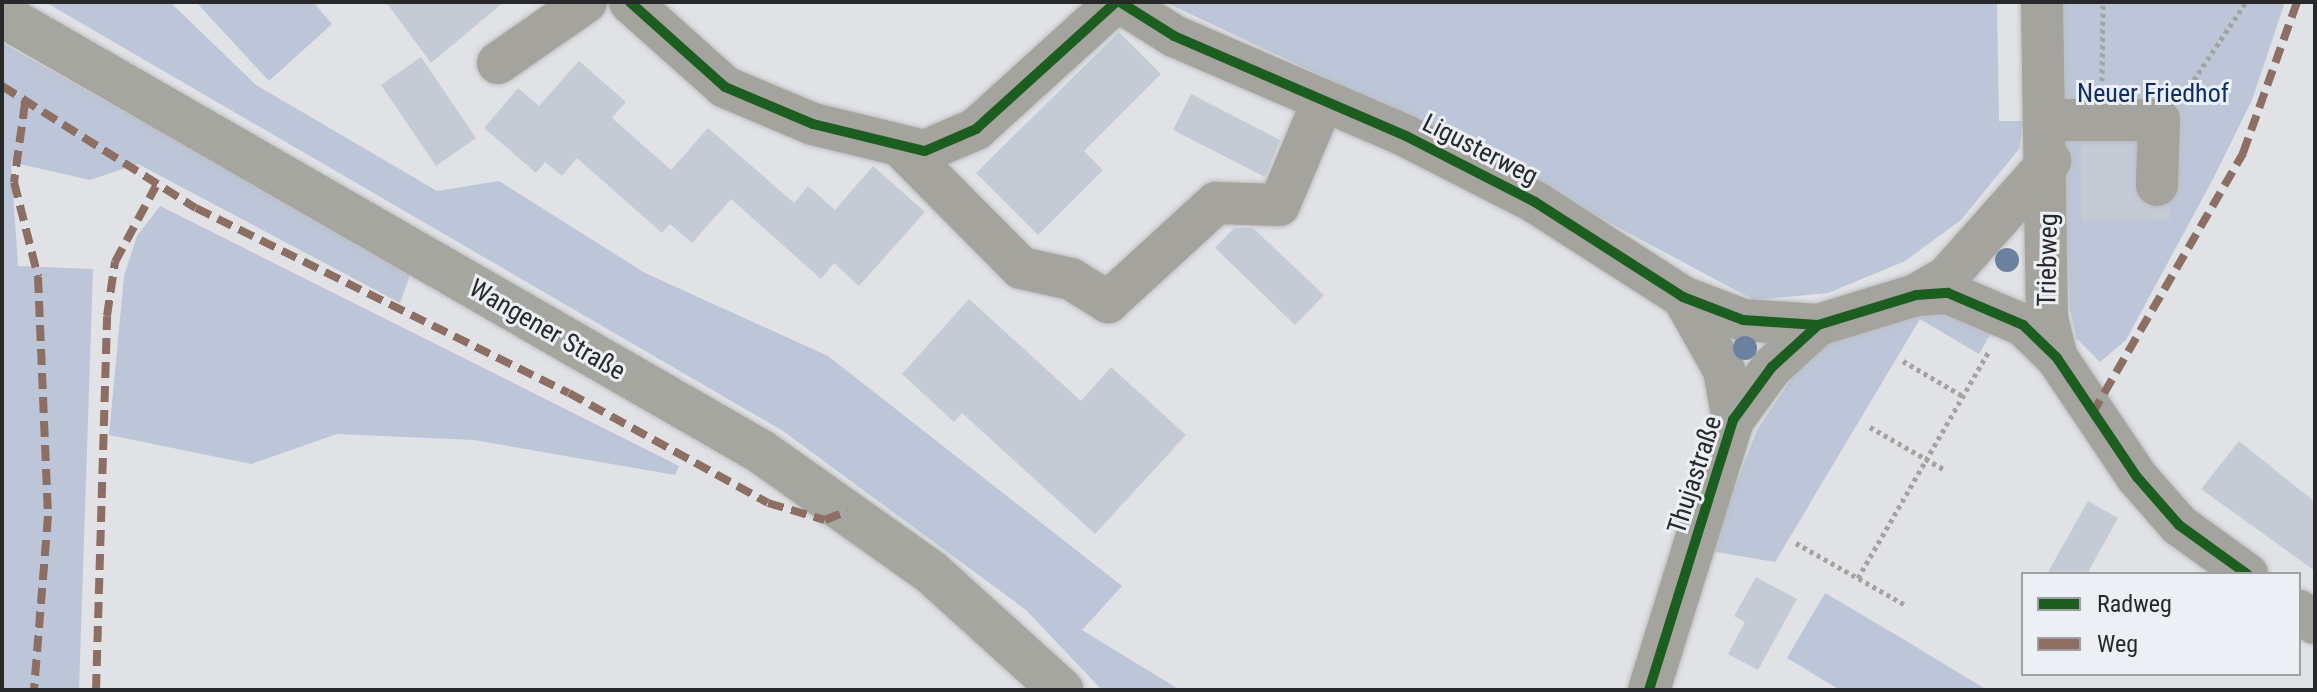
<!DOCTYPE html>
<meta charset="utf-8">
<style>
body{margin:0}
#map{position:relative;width:2317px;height:692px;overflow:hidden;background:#e0e2e5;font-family:"Roboto Condensed",sans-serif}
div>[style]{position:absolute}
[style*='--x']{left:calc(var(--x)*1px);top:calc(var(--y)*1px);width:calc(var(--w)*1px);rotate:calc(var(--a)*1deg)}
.green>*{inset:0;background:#bcc6d8}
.building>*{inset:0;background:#c4cbd5}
.path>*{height:5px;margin-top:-2.5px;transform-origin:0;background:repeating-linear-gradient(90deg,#a3a3a0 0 4px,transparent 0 8px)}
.roads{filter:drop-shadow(0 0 2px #bcbdbf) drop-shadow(0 0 2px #bcbdbf)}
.minor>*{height:42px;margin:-21px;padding:0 21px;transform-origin:21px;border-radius:21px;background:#a4a39d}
.major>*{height:44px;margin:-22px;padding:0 22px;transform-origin:22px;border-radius:22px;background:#a5a69f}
.quiet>*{height:8px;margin-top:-4px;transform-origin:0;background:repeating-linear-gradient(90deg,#8d6e63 0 16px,transparent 0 24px)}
.cycleway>*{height:10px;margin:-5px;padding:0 5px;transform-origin:5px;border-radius:5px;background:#1b5e20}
.trees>*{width:24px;height:24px;margin:-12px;border-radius:50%;background:#6c809f}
span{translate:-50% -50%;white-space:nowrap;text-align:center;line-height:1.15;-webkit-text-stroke:6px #eceff3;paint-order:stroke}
.park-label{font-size:26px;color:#0d2f65}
.street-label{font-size:26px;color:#27282a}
.frame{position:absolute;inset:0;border:4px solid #27282a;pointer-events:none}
.legend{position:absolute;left:2021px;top:572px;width:280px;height:104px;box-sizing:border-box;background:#eceff3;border:2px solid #9d9fa3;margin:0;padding:10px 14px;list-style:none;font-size:24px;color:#27282a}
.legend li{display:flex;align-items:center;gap:16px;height:40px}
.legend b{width:40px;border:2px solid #9d9fa3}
</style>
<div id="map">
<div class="green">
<div style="clip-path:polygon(45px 2px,170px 2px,256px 85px,437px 191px,499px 181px,645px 273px,828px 356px,1122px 586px,1082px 630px,1180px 690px,1102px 690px,1026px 610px,783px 431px)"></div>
<div style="clip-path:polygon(196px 2px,313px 2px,332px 24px,269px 81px)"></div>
<div style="clip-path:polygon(1165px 2px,1997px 2px,1999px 121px,2024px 121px,2019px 149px,1961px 220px,1905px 261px,1828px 293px,1754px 300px,1430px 127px)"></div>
<div style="clip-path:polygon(2059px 2px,2285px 2px,2252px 100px,2214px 177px,2126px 340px,2100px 362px,2076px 338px,2070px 309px)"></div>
<div style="clip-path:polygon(2px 43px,411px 272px,400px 303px,138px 164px,90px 180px,11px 162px,18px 266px,93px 269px,79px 690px,2px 690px)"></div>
<div style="clip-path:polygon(160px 206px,679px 466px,675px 475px,474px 440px,337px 434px,251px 464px,109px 435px,124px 276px,137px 236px)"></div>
<div style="clip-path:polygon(1932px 310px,1995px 326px,1979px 354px,1920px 319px,1775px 562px,1710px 551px,1757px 430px,1803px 361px,1846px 333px)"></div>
<div style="clip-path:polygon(1825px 593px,1898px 636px,1987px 690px,1840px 690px,1787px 658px)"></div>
</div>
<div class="building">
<div style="clip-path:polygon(386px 2px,504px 2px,431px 63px)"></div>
<div style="clip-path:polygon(1119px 32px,1161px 74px,1084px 151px,1103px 170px,1038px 235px,976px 173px)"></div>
<div style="clip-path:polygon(421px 57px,476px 138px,436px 166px,381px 85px)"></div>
<div style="clip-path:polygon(579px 61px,626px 102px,612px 118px,671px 170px,708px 128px,794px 203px,808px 186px,835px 210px,873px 166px,925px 212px,859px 286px,834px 263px,821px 279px,731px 199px,692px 243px,670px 224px,662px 233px,577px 158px,562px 176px,545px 162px,536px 173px,484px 128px,518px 88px,539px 106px)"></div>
<div style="clip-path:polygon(1191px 94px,1280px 140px,1265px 177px,1173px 130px)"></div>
<div style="clip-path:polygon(2081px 144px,2134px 144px,2136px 196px,2155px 209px,2170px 205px,2170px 220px,2082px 221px)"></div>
<div style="clip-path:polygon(1234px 228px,1253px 228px,1324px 295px,1295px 325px,1215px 248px)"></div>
<div style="clip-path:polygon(969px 299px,1081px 401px,1111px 367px,1186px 435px,1095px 534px,962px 413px,954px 422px,902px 374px)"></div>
<div style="clip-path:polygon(2239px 441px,2315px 502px,2315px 571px,2201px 489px)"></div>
<div style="clip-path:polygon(2088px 501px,2118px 518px,2087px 574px,2047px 574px)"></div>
<div style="clip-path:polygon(1756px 577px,1797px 599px,1758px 670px,1728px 654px,1745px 622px,1734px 616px)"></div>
</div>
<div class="path">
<div style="--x:2102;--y:81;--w:79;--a:-89.3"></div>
<div style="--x:2185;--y:93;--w:110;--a:-56.2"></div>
<div style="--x:1903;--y:361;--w:69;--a:30.3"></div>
<div style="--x:1870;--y:427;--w:86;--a:29.8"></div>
<div style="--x:1796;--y:543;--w:124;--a:29.5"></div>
<div style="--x:1858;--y:578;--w:262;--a:-60"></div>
</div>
<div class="roads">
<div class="minor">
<div style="--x:630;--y:2;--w:127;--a:41.8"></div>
<div style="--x:725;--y:87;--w:95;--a:22.8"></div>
<div style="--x:813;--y:124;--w:115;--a:13.6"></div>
<div style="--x:925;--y:151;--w:56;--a:-23.3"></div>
<div style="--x:976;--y:129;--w:189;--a:-42.2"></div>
<div style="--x:1120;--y:2;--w:64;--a:32.2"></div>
<div style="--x:1174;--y:36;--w:253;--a:23.3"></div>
<div style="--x:1406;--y:136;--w:145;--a:27.1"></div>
<div style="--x:1535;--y:202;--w:176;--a:32.7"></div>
<div style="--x:1683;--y:297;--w:64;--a:21"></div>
<div style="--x:1743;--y:320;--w:75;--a:3.8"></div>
<div style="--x:2042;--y:2;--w:316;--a:89.1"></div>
<div style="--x:2047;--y:318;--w:41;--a:76"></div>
<div style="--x:498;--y:63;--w:107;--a:-34.7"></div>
<div style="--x:2045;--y:120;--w:114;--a:0"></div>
<div style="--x:2159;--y:120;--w:65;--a:91.8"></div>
<div style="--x:905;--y:151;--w:165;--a:45.2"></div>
<div style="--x:1021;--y:268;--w:51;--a:12.4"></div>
<div style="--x:1071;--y:279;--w:44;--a:31.9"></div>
<div style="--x:1108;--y:302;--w:147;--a:-42.5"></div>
<div style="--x:1216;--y:203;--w:63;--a:1.8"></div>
<div style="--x:1279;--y:205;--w:113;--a:-67.1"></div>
<div style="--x:1916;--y:295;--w:34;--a:-30"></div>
<div style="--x:1946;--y:278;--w:157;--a:-48.4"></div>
<div style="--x:1683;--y:297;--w:84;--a:60.7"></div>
<div style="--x:1724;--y:370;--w:51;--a:79.8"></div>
<div style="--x:2299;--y:611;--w:20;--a:37"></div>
<div style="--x:1649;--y:690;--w:283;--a:-72.7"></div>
<div style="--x:1733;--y:420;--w:66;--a:-53.7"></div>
<div style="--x:1772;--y:367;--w:62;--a:-42.4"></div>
<div style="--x:1818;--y:325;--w:102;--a:-17"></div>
<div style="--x:1916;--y:295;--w:32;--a:-4"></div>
<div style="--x:1948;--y:293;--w:82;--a:23.1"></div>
<div style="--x:2023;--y:325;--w:47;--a:44.1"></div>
<div style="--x:2057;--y:358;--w:143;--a:56.1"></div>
<div style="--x:2137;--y:477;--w:64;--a:48.8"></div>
<div style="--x:2179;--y:525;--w:84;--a:35.8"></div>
</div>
<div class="major">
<div style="--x:2;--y:15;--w:874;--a:29.91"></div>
<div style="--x:760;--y:451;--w:209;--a:35.3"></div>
<div style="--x:931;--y:572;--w:176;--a:42.2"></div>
</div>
</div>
<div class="quiet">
<div style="--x:2;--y:86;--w:229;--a:32.2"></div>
<div style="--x:196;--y:208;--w:416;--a:26.4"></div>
<div style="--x:569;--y:393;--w:227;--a:28.9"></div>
<div style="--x:768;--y:503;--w:59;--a:16.6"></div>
<div style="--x:825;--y:520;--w:24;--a:-22"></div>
<div style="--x:25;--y:103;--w:80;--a:97.9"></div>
<div style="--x:14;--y:182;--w:98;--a:75.8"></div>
<div style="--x:38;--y:277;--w:239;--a:87.6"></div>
<div style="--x:48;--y:516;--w:175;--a:94.6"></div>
<div style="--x:2092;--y:414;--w:302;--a:-59.9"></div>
<div style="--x:2243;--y:153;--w:160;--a:-70.3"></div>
<div style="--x:96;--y:690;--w:374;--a:-88.3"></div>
<div style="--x:107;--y:316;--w:55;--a:-81.6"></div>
<div style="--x:115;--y:262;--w:86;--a:-61.7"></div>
</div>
<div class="cycleway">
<div style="--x:630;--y:2;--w:127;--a:41.8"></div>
<div style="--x:725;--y:87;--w:95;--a:22.8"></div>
<div style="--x:813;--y:124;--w:115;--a:13.6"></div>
<div style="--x:925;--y:151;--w:56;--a:-23.3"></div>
<div style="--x:976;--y:129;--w:189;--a:-42.2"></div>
<div style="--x:1120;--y:2;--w:64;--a:32.2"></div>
<div style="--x:1174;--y:36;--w:253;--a:23.3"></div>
<div style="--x:1406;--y:136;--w:145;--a:27.1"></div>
<div style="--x:1535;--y:202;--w:176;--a:32.7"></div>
<div style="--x:1683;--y:297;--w:64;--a:21"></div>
<div style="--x:1743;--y:320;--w:75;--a:3.8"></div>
<div style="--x:1649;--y:690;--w:283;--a:-72.7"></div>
<div style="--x:1733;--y:420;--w:66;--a:-53.7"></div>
<div style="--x:1772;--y:367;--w:62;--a:-42.4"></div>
<div style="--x:1818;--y:325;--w:102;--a:-17"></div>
<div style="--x:1916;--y:295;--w:32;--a:-4"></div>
<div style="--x:1948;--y:293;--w:82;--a:23.1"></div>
<div style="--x:2023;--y:325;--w:47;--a:44.1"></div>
<div style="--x:2057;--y:358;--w:143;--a:56.1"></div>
<div style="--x:2137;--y:477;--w:64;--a:48.8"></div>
<div style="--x:2179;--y:525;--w:84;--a:35.8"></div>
</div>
<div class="trees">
<div style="left:2007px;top:260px"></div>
<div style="left:1745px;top:348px"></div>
</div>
<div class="park-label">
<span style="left:2153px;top:94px">Neuer Friedhof</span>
</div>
<div class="street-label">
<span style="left:1480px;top:150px;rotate:27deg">Ligusterweg</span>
<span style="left:2048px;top:260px;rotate:-89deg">Triebweg</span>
<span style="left:547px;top:330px;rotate:30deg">Wangener Straße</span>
<span style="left:1695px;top:475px;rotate:-72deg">Thujastraße</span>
</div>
<div class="frame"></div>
<ul class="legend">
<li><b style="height:10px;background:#1b5e20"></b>Radweg</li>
<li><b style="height:10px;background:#8d6e63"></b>Weg</li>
</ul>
</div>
